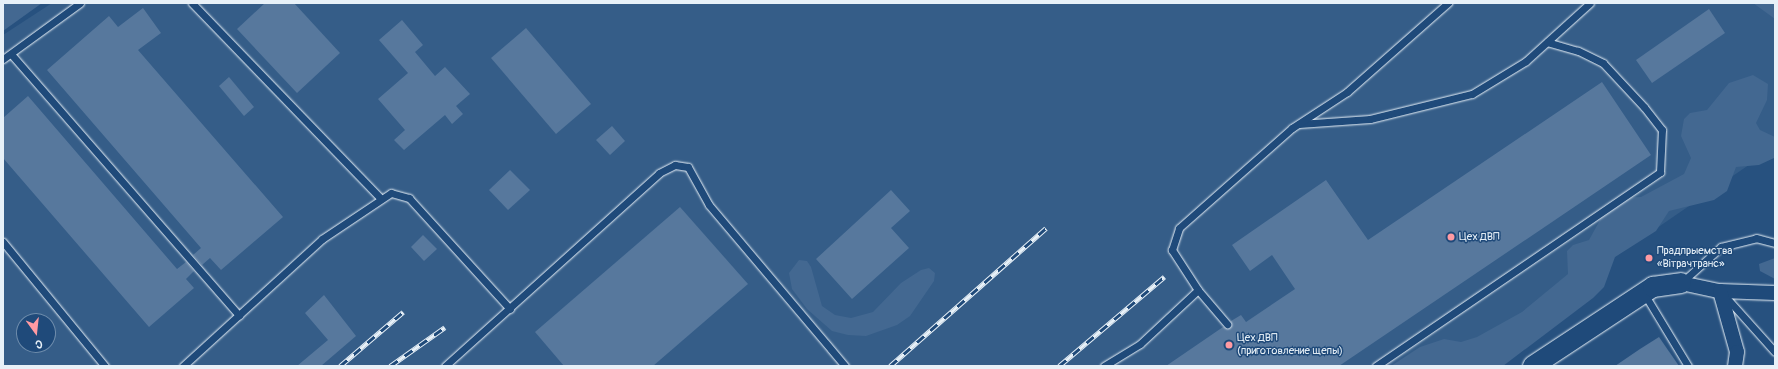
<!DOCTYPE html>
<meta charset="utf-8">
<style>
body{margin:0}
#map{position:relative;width:1778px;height:369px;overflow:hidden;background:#27517f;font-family:Pangolin,sans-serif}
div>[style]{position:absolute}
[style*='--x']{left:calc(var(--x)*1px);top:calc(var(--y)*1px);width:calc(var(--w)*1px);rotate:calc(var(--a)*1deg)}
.built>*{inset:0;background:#355d88}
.green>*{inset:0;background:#436891}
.building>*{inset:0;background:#57789d}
.roads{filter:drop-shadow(0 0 1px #e8f1f8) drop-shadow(0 0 1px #e8f1f8)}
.lane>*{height:7px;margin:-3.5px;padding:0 3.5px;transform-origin:3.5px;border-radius:3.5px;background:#1f4a7a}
.street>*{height:14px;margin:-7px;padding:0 7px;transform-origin:7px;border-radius:7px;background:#1f4a7a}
.secondary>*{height:20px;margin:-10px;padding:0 10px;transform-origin:10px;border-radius:10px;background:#1f4a7a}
.rail>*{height:4.5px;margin-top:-2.25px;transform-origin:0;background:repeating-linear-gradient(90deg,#1f4a7a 0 9px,#e8f1f8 0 18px);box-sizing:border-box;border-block:1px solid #e8f1f8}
.dots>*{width:11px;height:11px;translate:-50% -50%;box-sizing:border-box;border:2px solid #1f4a7a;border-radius:50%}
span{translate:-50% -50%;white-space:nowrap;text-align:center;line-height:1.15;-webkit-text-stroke:3px #1f4a7a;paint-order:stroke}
.poi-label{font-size:11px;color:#e8f1f8}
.left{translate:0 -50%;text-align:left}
.frame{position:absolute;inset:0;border:4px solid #e8f1f8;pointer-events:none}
.north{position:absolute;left:16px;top:313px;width:40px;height:40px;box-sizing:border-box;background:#1f4a7a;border:1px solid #6f8dac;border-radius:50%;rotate:165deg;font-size:11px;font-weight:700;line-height:16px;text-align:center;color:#e8f1f8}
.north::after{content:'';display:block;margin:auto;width:14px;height:18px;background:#ff9aa2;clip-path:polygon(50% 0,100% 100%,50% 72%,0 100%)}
</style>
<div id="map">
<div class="built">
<div style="clip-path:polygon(evenodd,52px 3px,1775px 3px,1775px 147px,1456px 366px,3px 366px,3px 35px,52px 3px,24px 321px,48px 321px,48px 345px,24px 345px,24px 321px)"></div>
</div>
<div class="green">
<div style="clip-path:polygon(3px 3px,42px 3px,3px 31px)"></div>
<div style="clip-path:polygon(1753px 3px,1775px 3px,1775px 19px)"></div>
<div style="clip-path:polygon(1753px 75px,1768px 84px,1767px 100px,1756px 123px,1760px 130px,1775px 137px,1774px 158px,1759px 165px,1736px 167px,1727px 191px,1714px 200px,1669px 211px,1656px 231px,1615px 257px,1604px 287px,1593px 298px,1503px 366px,1391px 366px,1420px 347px,1444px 339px,1461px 342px,1477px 337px,1522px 312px,1568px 274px,1567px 251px,1573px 245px,1589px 240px,1605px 211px,1616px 198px,1641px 197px,1684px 174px,1691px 158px,1681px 136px,1684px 119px,1690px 113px,1707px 110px,1729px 83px)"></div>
<div style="clip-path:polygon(1775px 258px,1775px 279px,1760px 271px,1759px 264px)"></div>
<div style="clip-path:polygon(799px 260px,807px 261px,811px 267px,822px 306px,835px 315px,851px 318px,873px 312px,901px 283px,921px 270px,929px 268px,935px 273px,934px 281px,910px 316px,897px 325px,866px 336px,848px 335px,832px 331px,807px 309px,792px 289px,789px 273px)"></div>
</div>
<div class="building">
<div style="clip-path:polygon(265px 3px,294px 3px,340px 53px,297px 93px,237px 29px)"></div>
<div style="clip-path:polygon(143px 8px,161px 33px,138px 50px,283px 217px,221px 270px,210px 258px,202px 265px,193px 255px,201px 248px,47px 70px,109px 16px,118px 27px)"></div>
<div style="clip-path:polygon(1709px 9px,1725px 33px,1652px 83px,1636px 60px)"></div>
<div style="clip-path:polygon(402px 20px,423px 45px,415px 52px,435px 76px,445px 67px,470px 94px,456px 106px,463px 114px,452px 124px,445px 115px,404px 150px,394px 140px,405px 130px,378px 99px,408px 73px,379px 40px)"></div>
<div style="clip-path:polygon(526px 28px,591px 104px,556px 134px,491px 58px)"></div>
<div style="clip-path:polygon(229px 77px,254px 107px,244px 116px,219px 86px)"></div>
<div style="clip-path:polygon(1602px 82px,1651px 155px,1339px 366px,1166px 366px,1223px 327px,1230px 328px,1231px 321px,1241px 315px,1246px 322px,1295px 289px,1272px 255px,1250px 271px,1232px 245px,1326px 180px,1368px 240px)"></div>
<div style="clip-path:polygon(28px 96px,177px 269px,186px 262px,194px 271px,186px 279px,194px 288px,149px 327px,3px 158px,3px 118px)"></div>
<div style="clip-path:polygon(612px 126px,625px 141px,610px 155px,596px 140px)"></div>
<div style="clip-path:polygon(510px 170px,530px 190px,508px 210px,489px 190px)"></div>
<div style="clip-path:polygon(891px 190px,910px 211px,891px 228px,909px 248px,852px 299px,816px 259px)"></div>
<div style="clip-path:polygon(680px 207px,748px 284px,653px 366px,564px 366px,535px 332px)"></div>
<div style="clip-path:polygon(423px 235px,437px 249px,424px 261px,411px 247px)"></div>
<div style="clip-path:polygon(324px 295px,356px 336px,321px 366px,297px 366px,328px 340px,305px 313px)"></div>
<div style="clip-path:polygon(1659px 337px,1679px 366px,1615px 366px,1640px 349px)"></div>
</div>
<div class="roads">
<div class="lane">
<div style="--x:192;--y:3;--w:271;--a:46"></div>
<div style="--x:11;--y:54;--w:347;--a:48.9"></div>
<div style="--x:3;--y:59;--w:95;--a:-36"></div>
<div style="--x:1299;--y:124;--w:71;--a:-4"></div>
<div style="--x:1370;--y:119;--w:105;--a:-13.8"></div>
<div style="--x:1472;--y:94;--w:63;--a:-31.4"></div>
<div style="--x:1526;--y:61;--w:86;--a:-42.2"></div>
<div style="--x:3;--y:242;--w:161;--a:50.6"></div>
<div style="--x:1681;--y:283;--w:54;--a:-42"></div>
<div style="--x:1721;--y:247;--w:36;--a:-14"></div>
<div style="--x:1756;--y:238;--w:20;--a:15"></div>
<div style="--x:1198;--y:290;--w:48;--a:-123"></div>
<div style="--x:1172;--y:250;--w:23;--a:-72"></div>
<div style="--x:1179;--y:228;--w:151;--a:-41.5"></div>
<div style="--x:1292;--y:128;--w:66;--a:-33.2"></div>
<div style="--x:1347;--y:92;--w:135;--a:-41.4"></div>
<div style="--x:1645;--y:295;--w:83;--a:58.8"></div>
<div style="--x:1724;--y:295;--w:76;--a:48.2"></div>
<div style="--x:183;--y:366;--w:188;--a:-42.4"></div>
<div style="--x:322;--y:239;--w:83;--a:-33.7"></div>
<div style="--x:391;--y:193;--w:19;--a:16"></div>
<div style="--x:409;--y:198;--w:150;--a:47.7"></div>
<div style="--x:445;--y:366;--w:288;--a:-42"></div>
<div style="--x:659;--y:173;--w:18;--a:-27"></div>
<div style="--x:675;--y:165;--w:13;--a:9"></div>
<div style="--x:688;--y:167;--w:43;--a:61.1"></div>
<div style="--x:709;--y:205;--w:211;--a:49.8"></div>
<div style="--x:1104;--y:366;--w:42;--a:-31.4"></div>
<div style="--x:1140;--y:344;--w:79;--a:-43"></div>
<div style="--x:1198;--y:290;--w:45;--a:49.5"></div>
<div style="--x:1376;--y:366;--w:344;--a:-34.3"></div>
<div style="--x:1660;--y:172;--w:42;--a:-87.3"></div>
<div style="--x:1662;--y:130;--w:29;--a:-128"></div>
<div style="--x:1644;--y:107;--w:60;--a:-133"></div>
<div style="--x:1603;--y:63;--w:28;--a:-154"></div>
<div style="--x:1578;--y:51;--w:32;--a:-164"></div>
</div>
<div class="street">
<div style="--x:1681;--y:283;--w:40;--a:12"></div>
<div style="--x:1720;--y:291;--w:55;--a:2.1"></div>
<div style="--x:1720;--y:291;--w:63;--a:74.4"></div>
<div style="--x:1737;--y:352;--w:14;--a:98"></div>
</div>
<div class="secondary">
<div style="--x:1533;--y:366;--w:144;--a:-33.4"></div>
<div style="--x:1653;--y:287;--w:28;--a:-8"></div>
</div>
</div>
<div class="rail">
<div style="--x:340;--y:366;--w:83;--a:-40.6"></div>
<div style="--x:390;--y:366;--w:67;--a:-35.3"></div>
<div style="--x:890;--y:366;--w:208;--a:-41.5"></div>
<div style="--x:1059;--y:366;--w:138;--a:-40.3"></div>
</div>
<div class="dots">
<div style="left:1451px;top:237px;background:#ff9aa2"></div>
<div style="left:1649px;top:258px;background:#ff9aa2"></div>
<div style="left:1229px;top:345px;background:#ff9aa2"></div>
</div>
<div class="poi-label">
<span class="left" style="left:1459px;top:237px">Цех ДВП</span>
<span class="left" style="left:1657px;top:258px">Прадпрыемства<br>«Вітрачтранс»</span>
<span class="left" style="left:1237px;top:345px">Цех ДВП<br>(приготовление щепы)</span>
</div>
<div class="frame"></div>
<div class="north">С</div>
</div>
